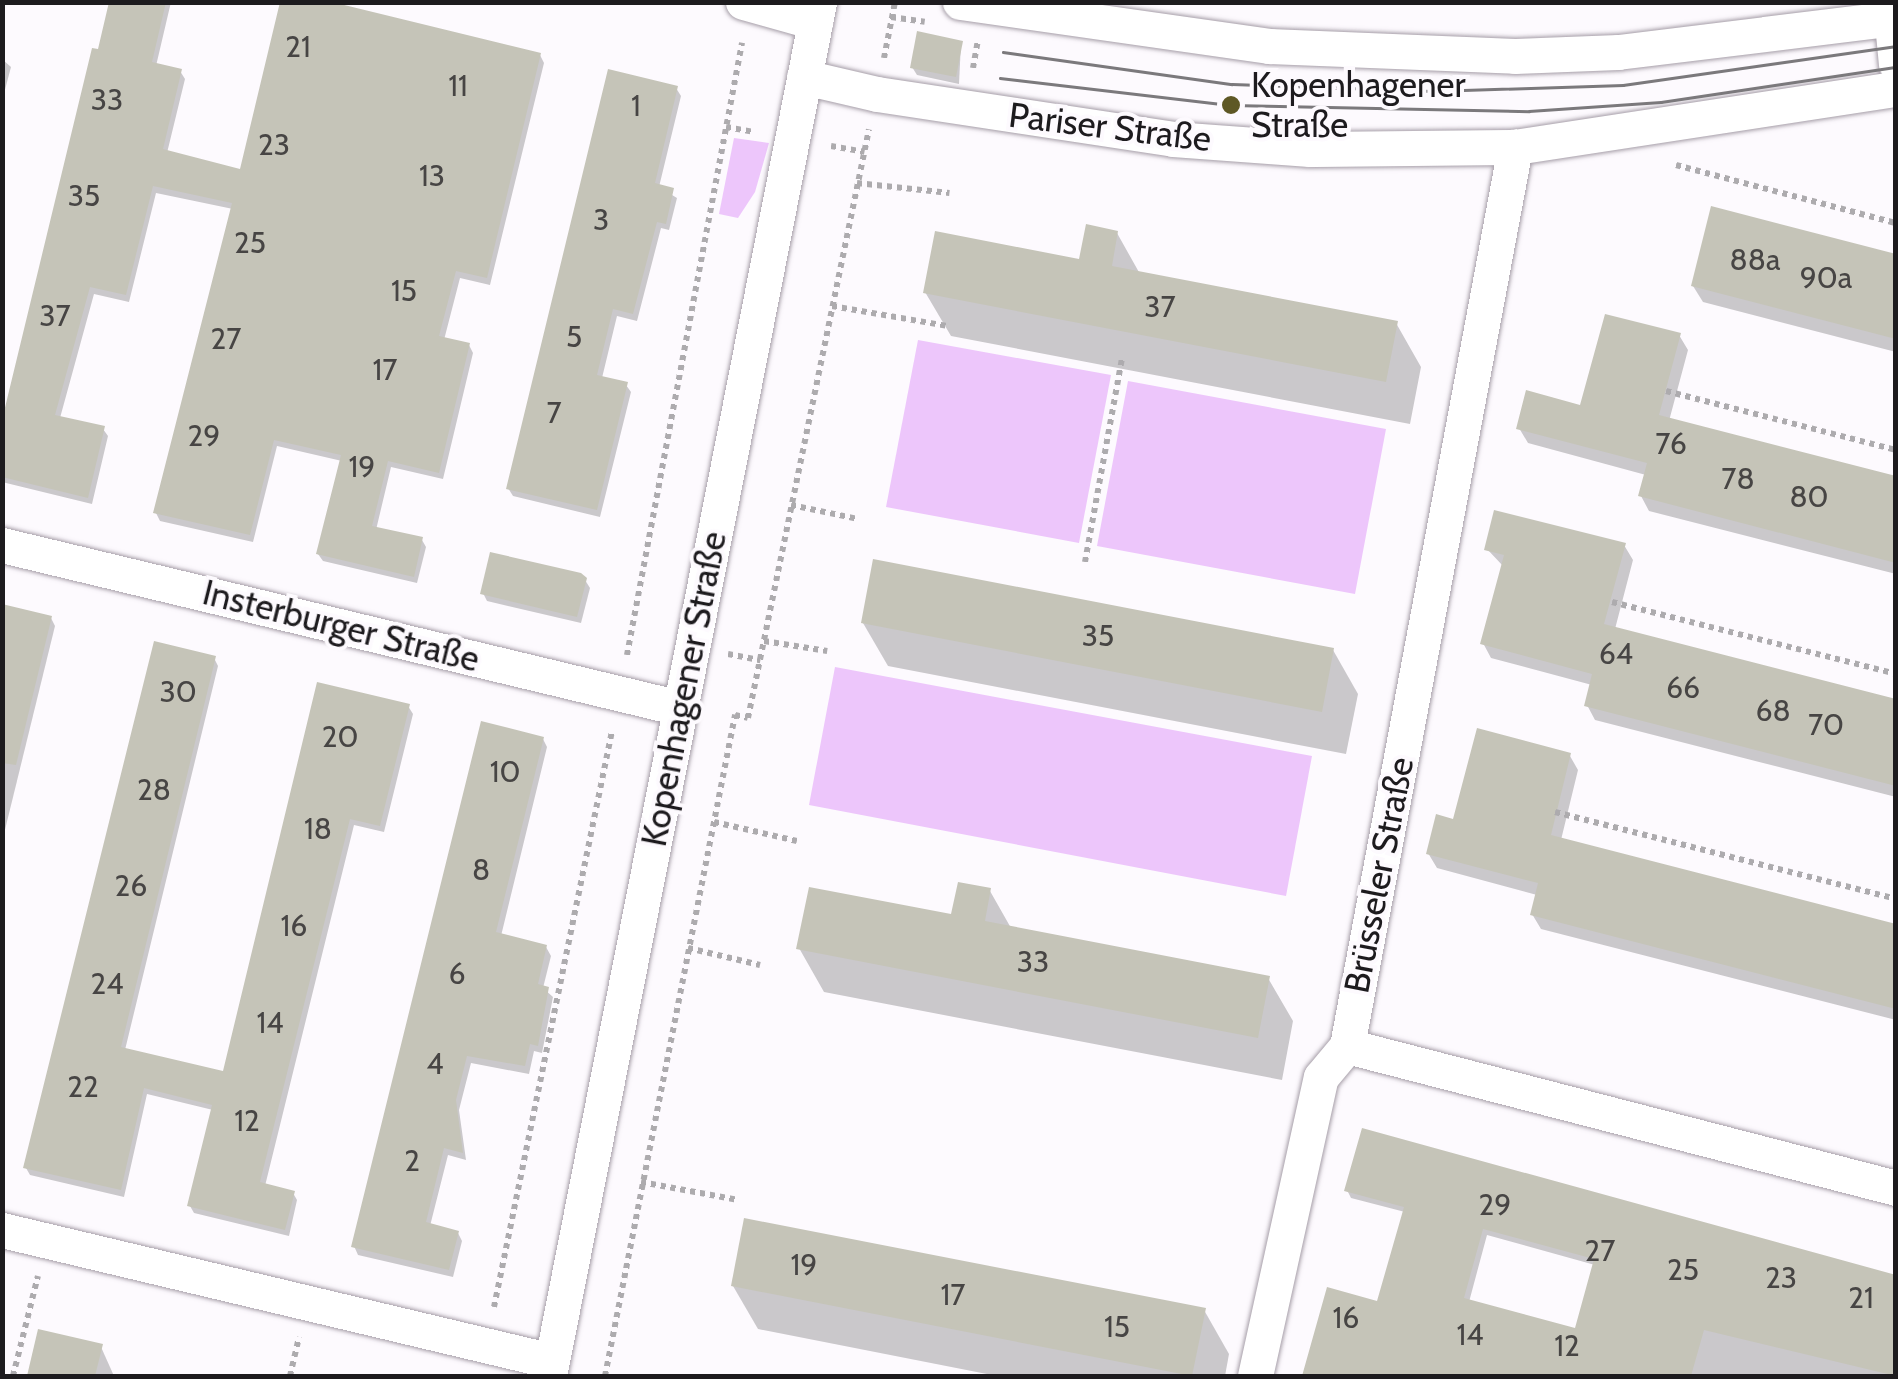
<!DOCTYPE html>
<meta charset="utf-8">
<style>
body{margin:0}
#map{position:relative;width:1898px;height:1379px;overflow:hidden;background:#fdfafe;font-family:Cabin,sans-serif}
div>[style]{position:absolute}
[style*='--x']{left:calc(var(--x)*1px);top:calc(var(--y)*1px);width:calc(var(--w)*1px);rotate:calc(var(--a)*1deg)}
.green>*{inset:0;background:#edc6fb}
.shadow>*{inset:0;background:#0003}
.building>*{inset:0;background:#c5c4b8}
.path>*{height:6px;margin-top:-3px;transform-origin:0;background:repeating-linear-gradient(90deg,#adabae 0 5px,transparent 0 10px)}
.roads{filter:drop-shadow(0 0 2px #a69ea8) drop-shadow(0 0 2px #a69ea8)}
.street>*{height:35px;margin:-17.5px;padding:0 17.5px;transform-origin:17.5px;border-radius:17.5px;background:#fff}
.tram>*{height:2.5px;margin:-1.25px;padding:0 1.25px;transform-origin:1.25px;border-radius:1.25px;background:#7b797c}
.dots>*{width:28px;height:28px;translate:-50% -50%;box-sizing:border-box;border:5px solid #fdfafe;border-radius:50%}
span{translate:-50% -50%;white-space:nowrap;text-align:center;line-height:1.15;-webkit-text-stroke:8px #fdfafe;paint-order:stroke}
.number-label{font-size:30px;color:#474544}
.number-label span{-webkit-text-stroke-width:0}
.poi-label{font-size:35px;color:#1d1b1e}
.left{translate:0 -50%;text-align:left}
.street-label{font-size:35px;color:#1d1b1e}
.frame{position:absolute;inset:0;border:5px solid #1d1b1e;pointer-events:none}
</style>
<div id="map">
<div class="green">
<div style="clip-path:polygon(734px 138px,769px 143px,755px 192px,738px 218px,719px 214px)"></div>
<div style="clip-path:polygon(918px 340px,1111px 375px,1079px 543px,886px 507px)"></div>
<div style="clip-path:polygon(1128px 381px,1386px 429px,1355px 594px,1097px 546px)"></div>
<div style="clip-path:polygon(835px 667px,1312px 756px,1286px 896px,809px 805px)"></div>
</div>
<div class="shadow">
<div style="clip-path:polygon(112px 2px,171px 2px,156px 66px,180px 71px,185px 79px,167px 153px,242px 172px,540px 55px,544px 63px,490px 285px,460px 278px,444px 340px,469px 345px,473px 353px,443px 479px,391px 467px,376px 530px,422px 540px,426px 547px,417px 583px,323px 561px,318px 554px,342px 461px,277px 446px,253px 542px,160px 521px,156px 513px,233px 209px,156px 193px,129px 302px,94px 294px,60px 418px,103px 429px,108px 436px,92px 504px,2px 482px,2px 429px)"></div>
<div style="clip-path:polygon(961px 43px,959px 84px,917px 75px,912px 67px)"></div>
<div style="clip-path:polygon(2px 59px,11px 67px,2px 101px)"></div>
<div style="clip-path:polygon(676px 88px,681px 96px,659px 187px,677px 198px,669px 230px,661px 228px,637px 321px,617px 316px,602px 378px,626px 385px,631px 392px,600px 517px,513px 496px,508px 488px)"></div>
<div style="clip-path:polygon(1117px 233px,1140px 274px,1396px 323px,1421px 367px,1410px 424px,951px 336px,925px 292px,1081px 262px)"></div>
<div style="clip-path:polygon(1896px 256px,1896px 352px,1703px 302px,1693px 286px)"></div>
<div style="clip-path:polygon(1679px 335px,1688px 350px,1669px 421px,1896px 479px,1896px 574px,1649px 511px,1641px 496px,1646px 475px,1528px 443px,1519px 428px,1582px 408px)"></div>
<div style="clip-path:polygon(1624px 545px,1633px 560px,1615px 629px,1896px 702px,1896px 797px,1595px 720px,1587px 705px,1592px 685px,1491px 658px,1483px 643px,1503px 566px,1487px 549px)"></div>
<div style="clip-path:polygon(585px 580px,590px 588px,581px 623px,487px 601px,483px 593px)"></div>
<div style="clip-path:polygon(2px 606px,51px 618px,55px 626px,2px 842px)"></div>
<div style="clip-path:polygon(863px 623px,1333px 650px,1358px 694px,1346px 754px,888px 666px)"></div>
<div style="clip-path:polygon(214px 658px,218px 666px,125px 1050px,224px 1074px,319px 685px,408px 706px,413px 714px,384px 832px,354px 825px,265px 1186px,293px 1193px,297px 1200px,289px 1236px,194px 1213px,190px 1206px,213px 1110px,147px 1094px,124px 1197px,30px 1175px,26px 1168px)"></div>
<div style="clip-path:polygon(543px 739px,547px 747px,501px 936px,546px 947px,551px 956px,543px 988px,553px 997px,542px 1053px,534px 1051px,529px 1074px,471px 1063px,459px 1110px,466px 1160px,448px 1155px,430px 1226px,458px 1233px,462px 1241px,453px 1277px,358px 1255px,354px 1246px)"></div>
<div style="clip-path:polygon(1570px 756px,1578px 770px,1561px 840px,1896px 927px,1896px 1020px,1541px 929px,1532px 914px,1537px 895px,1437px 868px,1428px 853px)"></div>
<div style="clip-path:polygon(990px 891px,1011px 928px,1268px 978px,1293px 1021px,1282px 1080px,824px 992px,799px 948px,953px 917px)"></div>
<div style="clip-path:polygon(evenodd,1347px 1190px,1896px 1278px,1896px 1376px,1309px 1376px,1306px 1371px,1379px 1304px,1405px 1212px,1351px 1198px,1347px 1190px,1487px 1235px,1595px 1265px,1577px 1332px,1469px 1302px,1487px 1235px)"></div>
<div style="clip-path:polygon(733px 1286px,1204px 1310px,1229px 1354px,1225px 1376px,997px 1376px,758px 1329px)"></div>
<div style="clip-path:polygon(40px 1332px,101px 1347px,114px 1376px,29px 1376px)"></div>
</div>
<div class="building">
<div style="clip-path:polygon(109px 2px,166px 2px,152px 62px,182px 69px,163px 149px,240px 169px,280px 2px,332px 2px,541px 53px,487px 278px,456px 271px,439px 336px,470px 343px,439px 473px,388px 461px,372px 526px,423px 537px,414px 577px,316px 554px,341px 455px,274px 440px,250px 535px,153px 513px,232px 203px,153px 186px,126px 295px,90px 287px,55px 415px,105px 426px,88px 498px,2px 477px,2px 420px,92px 48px,98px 49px)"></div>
<div style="clip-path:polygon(917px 31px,963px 41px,956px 77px,910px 68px)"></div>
<div style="clip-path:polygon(608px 69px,678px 86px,655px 183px,674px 188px,666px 224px,657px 222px,633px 314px,613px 309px,597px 375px,628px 382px,597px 510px,506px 489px)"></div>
<div style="clip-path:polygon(1711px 206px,1896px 254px,1896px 339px,1691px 286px)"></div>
<div style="clip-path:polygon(1086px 224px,1118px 231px,1112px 266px,1398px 321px,1386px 382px,923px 293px,935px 231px,1079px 259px)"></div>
<div style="clip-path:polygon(1605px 314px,1681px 333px,1659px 415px,1896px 476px,1896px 563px,1638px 496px,1647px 463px,1516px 429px,1526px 390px,1580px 405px)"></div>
<div style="clip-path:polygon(1494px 510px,1626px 543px,1604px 624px,1896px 699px,1896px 786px,1584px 706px,1592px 674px,1480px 644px,1504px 555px,1484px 550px)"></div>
<div style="clip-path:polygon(490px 552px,581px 573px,587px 578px,577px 617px,480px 594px)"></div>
<div style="clip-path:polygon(873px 559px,1334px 648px,1322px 712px,861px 623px)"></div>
<div style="clip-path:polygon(2px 604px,52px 616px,16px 765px,2px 763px)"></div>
<div style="clip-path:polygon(154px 641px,216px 656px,121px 1047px,223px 1071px,317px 682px,410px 704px,380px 826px,350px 819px,260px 1182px,295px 1191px,285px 1230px,187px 1206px,212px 1105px,144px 1088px,121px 1190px,23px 1168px)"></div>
<div style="clip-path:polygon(481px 721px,544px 737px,496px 932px,547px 945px,538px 984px,549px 987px,538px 1046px,530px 1044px,525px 1066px,467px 1056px,456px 1100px,463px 1153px,444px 1148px,426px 1222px,459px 1231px,449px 1270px,351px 1247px)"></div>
<div style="clip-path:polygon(1477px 728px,1571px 753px,1551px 835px,1896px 924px,1896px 1009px,1530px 915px,1538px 883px,1426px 854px,1436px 814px,1453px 819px)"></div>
<div style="clip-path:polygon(958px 882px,991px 888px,985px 921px,1270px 976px,1258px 1038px,796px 949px,809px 887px,951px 914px)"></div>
<div style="clip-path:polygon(evenodd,1362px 1128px,1896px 1275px,1896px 1376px,1704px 1330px,1691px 1376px,1302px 1376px,1327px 1287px,1377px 1301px,1404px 1207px,1344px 1191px,1362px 1128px,1483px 1229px,1594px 1259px,1575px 1328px,1464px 1298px,1483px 1229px)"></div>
<div style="clip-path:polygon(744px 1218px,1206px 1308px,1192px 1376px,731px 1286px)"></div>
<div style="clip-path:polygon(38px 1329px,103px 1344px,95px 1376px,27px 1376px)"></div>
</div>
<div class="path">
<div style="--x:891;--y:17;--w:34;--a:8"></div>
<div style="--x:884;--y:58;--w:57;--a:-78.9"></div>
<div style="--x:973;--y:68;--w:27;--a:-80"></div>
<div style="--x:726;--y:127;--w:28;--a:10"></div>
<div style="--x:831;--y:146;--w:34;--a:10"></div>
<div style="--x:1676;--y:165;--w:228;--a:14.8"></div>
<div style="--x:857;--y:183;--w:93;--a:6.2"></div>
<div style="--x:832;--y:306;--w:118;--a:9.8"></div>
<div style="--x:1666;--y:391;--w:237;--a:14.4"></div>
<div style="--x:791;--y:505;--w:68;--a:11.8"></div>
<div style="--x:1085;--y:562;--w:207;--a:-79.7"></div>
<div style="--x:1612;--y:602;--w:293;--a:14.2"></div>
<div style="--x:764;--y:641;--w:64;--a:9"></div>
<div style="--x:728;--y:654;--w:33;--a:11"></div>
<div style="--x:627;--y:655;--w:623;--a:-79.36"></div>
<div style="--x:1555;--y:812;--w:352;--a:14.3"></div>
<div style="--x:714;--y:822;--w:85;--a:12.9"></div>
<div style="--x:688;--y:948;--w:74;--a:13.3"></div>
<div style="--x:641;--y:1182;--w:99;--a:10.5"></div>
<div style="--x:494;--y:1307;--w:588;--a:-78.42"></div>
<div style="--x:13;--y:1376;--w:103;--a:-76"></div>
<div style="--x:290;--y:1376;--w:40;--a:-77"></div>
<div style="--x:605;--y:1376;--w:674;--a:-78.87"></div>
<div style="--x:735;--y:715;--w:13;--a:13"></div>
<div style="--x:748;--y:718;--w:601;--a:-78.39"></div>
</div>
<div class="roads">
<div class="street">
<div style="--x:743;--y:2;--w:75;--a:15.5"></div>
<div style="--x:960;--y:2;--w:312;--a:8.1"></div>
<div style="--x:1269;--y:46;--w:246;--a:2.3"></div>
<div style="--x:1515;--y:56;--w:103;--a:-2.2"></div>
<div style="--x:1618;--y:52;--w:280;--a:-7"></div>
<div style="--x:1890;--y:2;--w:62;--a:84.5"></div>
<div style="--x:804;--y:77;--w:75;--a:13.1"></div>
<div style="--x:877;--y:94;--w:299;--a:8.6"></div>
<div style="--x:1173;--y:139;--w:137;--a:4.2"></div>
<div style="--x:1310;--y:149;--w:205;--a:-0.6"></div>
<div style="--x:1515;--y:147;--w:385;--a:-8.7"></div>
<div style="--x:2;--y:545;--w:697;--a:13.52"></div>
<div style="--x:1347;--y:1046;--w:567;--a:14.5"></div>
<div style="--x:2;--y:1230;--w:565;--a:13.4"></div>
<div style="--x:549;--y:1376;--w:1400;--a:-78.88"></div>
<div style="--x:1255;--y:1376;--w:306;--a:-77.6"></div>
<div style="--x:1321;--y:1077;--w:40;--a:-50"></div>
<div style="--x:1347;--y:1046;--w:915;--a:-79.41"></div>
</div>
</div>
<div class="tram">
<div style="--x:1003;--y:52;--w:231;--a:8"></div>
<div style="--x:1232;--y:84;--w:201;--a:2"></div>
<div style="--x:1433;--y:91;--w:190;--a:-1.8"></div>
<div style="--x:1623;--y:85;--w:276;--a:-8.1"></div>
<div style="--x:1000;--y:78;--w:233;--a:6.7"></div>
<div style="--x:1231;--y:105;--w:298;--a:1.2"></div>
<div style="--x:1529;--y:111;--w:132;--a:-3.9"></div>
<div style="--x:1661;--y:102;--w:238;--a:-8.5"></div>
</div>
<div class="dots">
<div style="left:1231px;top:105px;background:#5e5825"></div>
</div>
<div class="number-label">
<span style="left:298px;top:47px">21</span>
<span style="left:458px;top:86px">11</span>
<span style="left:107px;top:100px">33</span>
<span style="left:636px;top:106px">1</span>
<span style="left:274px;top:145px">23</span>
<span style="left:432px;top:176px">13</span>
<span style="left:84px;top:196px">35</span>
<span style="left:601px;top:220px">3</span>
<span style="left:250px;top:243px">25</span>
<span style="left:1755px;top:260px">88a</span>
<span style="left:1826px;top:278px">90a</span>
<span style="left:404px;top:291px">15</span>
<span style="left:1160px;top:307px">37</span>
<span style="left:55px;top:316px">37</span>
<span style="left:574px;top:337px">5</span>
<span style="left:226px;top:339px">27</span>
<span style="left:385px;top:370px">17</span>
<span style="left:554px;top:413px">7</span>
<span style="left:204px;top:436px">29</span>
<span style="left:1671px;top:444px">76</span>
<span style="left:362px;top:467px">19</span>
<span style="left:1738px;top:479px">78</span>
<span style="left:1809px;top:497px">80</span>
<span style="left:1098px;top:636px">35</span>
<span style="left:1616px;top:654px">64</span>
<span style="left:1683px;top:688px">66</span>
<span style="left:178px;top:692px">30</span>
<span style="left:1773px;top:711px">68</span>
<span style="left:1826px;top:725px">70</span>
<span style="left:340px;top:737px">20</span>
<span style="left:505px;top:772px">10</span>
<span style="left:154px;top:790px">28</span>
<span style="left:318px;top:829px">18</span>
<span style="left:481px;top:870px">8</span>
<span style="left:131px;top:886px">26</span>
<span style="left:294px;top:926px">16</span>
<span style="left:1033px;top:962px">33</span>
<span style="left:457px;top:974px">6</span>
<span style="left:107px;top:984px">24</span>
<span style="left:270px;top:1023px">14</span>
<span style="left:435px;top:1064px">4</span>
<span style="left:83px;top:1087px">22</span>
<span style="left:247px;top:1121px">12</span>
<span style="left:412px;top:1161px">2</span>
<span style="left:1495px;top:1205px">29</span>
<span style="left:1600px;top:1251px">27</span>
<span style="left:804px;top:1265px">19</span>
<span style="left:1683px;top:1270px">25</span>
<span style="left:1781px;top:1278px">23</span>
<span style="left:953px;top:1295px">17</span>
<span style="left:1861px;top:1298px">21</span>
<span style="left:1346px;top:1318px">16</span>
<span style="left:1117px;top:1327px">15</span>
<span style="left:1470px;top:1335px">14</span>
<span style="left:1567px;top:1346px">12</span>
</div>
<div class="poi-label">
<span class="left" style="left:1251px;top:105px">Kopenhagener<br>Straße</span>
</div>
<div class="street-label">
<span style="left:1110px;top:127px;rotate:7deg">Pariser Straße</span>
<span style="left:341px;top:626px;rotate:14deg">Insterburger Straße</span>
<span style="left:684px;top:689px;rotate:-79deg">Kopenhagener Straße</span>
<span style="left:1379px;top:875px;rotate:-79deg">Brüsseler Straße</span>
</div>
<div class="frame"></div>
</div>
